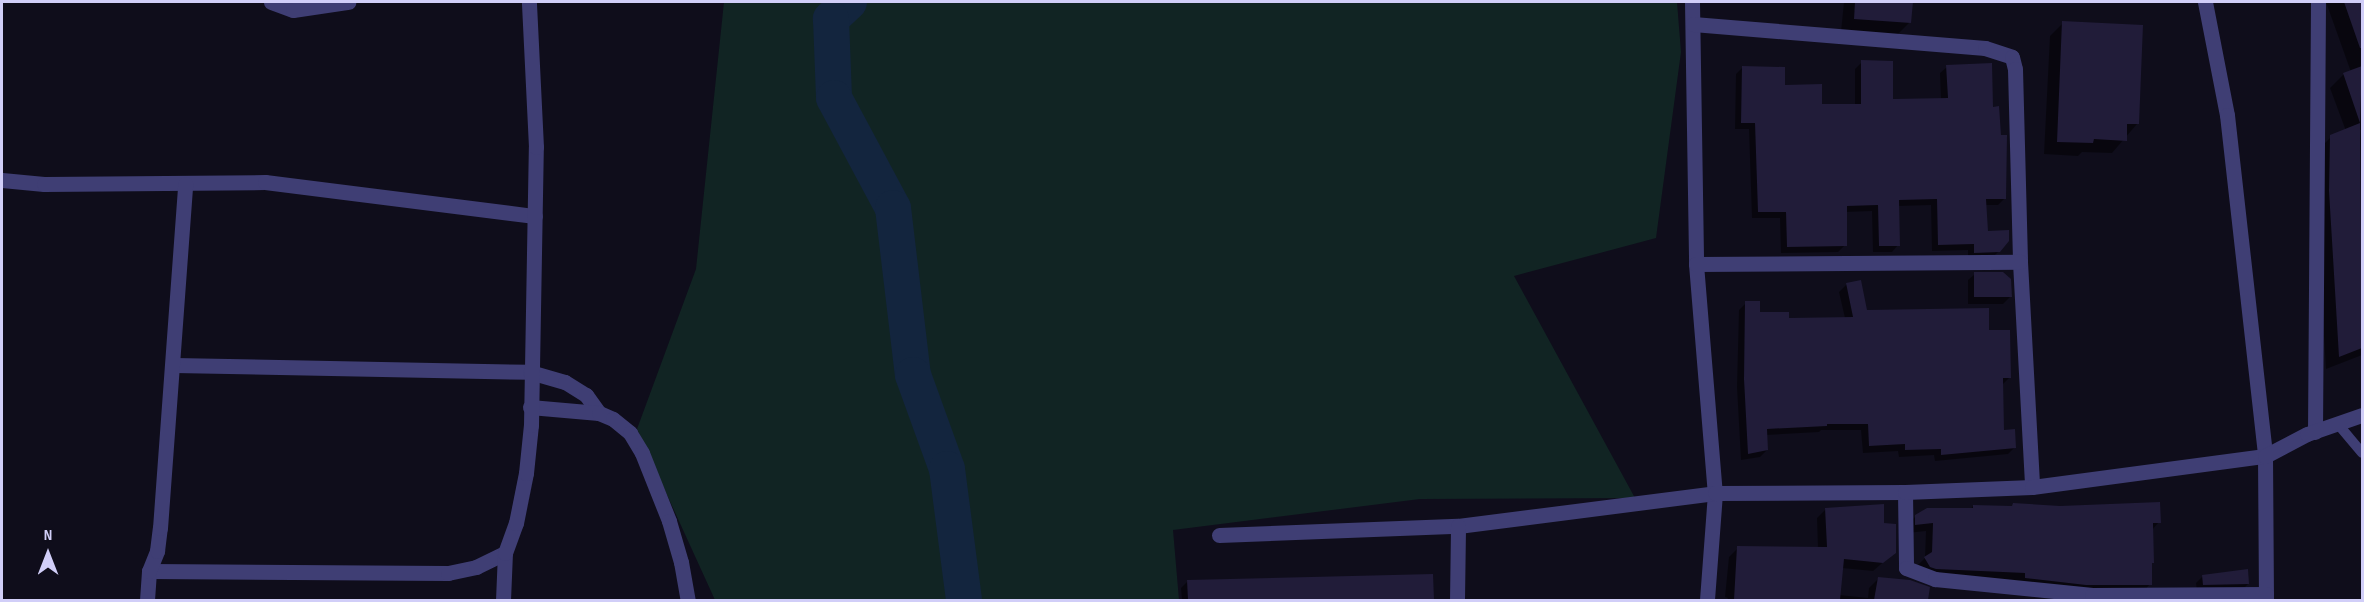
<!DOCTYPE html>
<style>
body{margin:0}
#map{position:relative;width:2364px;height:602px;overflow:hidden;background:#0f0d1b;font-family:"Sofia Sans Condensed",sans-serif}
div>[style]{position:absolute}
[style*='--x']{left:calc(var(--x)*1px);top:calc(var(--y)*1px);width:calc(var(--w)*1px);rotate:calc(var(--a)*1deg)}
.green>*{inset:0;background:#112423}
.shadow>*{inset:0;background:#0007}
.river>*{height:36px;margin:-18px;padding:0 18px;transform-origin:18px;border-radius:18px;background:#13253e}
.building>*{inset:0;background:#211c39}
.lane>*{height:10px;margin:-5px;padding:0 5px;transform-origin:5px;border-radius:5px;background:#3f3e74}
.street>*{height:15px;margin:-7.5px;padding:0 7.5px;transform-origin:7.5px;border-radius:7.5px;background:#3f3e74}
span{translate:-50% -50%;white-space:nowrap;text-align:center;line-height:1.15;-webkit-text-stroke:6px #0f0d1b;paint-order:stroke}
.frame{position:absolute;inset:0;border:3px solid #d1cef8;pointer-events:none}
.north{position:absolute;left:18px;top:524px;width:60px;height:60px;-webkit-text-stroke:4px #0f0d1b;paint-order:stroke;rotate:0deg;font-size:16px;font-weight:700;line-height:24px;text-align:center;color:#d1cef8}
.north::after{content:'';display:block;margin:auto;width:21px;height:27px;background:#d1cef8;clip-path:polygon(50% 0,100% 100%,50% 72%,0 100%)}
</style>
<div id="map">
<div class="green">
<div style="clip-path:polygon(724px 2px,1677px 2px,1681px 52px,1656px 238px,1514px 276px,1635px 498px,1420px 499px,1173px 530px,1179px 600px,715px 600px,637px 429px,696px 269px)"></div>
</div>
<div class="shadow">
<div style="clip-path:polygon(1844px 2px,1911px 2px,1910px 22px,1897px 35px,1841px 32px)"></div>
<div style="clip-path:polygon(2326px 2px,2362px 2px,2362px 130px,2360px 130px,2362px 147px,2362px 355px,2326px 369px,2316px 205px,2318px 150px,2331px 137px,2346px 131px,2330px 88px,2343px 75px,2351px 72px)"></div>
<div style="clip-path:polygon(2063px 23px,2137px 124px,2112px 153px,2082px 152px,2078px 156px,2044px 154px,2050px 36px)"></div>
<div style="clip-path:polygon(1862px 62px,1891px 101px,1941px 100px,1940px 73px,1947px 67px,1992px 108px,2005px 198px,1998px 205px,1985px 205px,1986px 233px,1999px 251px,1992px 258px,1968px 259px,1968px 250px,1932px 251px,1931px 205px,1898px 206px,1898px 245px,1892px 252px,1873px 252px,1872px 211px,1845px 212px,1845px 245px,1838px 252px,1781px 253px,1780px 218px,1752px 218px,1749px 129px,1735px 129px,1736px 74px,1742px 68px,1821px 105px,1855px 105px,1855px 69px)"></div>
<div style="clip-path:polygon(1975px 274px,2010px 297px,2003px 304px,1968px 304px,1968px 280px)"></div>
<div style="clip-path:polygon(1860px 282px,1866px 311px,1988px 331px,2010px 377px,2003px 384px,2002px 431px,2015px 447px,2008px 454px,1935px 461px,1934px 455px,1899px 457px,1898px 451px,1863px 453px,1861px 430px,1821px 430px,1819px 432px,1766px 435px,1767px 450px,1760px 457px,1741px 460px,1737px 387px,1739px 310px,1746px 303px,1759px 314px,1787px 320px,1845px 318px,1839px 292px,1846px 285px)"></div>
<div style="clip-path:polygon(1973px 506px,2159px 522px,2152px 530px,2150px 584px,2142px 593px,1922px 575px,1917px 566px,1925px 558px,1926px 531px,1907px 533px,1907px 525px,1916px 516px,1970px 510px)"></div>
<div style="clip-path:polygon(1826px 509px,1883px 525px,1895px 552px,1873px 571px,1842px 568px,1839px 595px,1868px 598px,1869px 588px,1878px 579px,1928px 588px,1927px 600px,1727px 600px,1728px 598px,1725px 597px,1729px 557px,1738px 548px,1818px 548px,1817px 518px)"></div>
<div style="clip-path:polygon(1432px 576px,1432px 600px,1182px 600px,1181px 588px,1188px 581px)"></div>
<div style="clip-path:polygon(2202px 577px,2248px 584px,2241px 591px,2197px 591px,2196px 583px)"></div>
</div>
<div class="river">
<div style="--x:849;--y:2;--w:25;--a:137"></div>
<div style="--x:831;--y:19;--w:79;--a:87.8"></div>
<div style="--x:834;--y:98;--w:125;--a:61.8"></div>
<div style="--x:893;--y:208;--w:168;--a:83.2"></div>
<div style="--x:913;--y:375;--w:100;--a:70.1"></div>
<div style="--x:947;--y:469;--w:132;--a:82.6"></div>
</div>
<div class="building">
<div style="clip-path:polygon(1855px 2px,1913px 2px,1911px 23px,1854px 19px)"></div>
<div style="clip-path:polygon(2344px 2px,2362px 2px,2362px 48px,2360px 48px)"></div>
<div style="clip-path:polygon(2062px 21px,2143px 25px,2139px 124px,2127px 124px,2127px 141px,2094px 139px,2093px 143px,2057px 142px)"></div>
<div style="clip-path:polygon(1861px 60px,1893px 61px,1893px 99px,1948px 98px,1946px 65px,1992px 63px,1993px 107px,1999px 106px,2001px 135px,2007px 135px,2006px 199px,1986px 199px,1988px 231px,2009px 230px,2009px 241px,2000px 252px,1974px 253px,1974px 244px,1938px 245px,1937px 199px,1899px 200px,1900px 246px,1879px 246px,1878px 205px,1847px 206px,1847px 246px,1787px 247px,1786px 212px,1758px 212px,1755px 123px,1741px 123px,1742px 66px,1785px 67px,1785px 85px,1822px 84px,1822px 104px,1861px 104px)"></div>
<div style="clip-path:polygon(2362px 66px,2360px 123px,2362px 348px,2339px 357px,2329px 191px,2330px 135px,2360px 123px,2343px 73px)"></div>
<div style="clip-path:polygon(1974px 272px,2003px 272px,2011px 279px,2012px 297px,1974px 297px)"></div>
<div style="clip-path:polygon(1861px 280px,1867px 310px,1989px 308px,1989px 330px,2010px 330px,2011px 378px,2003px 378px,2004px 430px,2015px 429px,2016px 448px,1941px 455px,1941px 449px,1905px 450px,1905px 444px,1869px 446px,1868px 424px,1827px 424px,1827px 426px,1767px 429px,1768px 450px,1748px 454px,1744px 379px,1745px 301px,1760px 301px,1760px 312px,1789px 312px,1789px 318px,1853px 317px,1846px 283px)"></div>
<div style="clip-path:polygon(2160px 502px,2161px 523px,2153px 523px,2154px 563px,2152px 563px,2152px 585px,2086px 585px,2025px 578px,2025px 573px,1936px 569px,1930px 567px,1924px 557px,1932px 552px,1933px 523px,1915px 525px,1915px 515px,1927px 508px,1973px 508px,1973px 505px,2012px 506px,2013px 503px,2060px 506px)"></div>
<div style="clip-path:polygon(1884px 504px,1884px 523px,1896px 524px,1896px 553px,1883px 563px,1844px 559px,1840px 600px,1734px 600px,1737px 546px,1827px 547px,1825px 508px)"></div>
<div style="clip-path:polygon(2248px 569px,2249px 584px,2203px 585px,2202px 575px)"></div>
<div style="clip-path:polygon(1433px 574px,1434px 600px,1188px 600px,1187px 580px)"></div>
<div style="clip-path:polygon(1878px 577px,1910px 580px,1930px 587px,1928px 600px,1874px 600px)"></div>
</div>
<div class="lane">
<div style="--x:2337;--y:423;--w:39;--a:50"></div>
</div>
<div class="street">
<div style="--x:271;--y:2;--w:23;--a:20"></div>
<div style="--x:293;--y:10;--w:56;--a:-8.3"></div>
<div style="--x:1692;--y:2;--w:262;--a:89.1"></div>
<div style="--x:1696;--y:264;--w:230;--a:85.3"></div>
<div style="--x:1715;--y:493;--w:107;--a:94.3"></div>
<div style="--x:2205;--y:2;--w:115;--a:79"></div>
<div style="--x:2227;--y:115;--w:343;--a:83.6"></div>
<div style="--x:2265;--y:456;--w:144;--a:89.6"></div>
<div style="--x:1693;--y:24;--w:293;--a:4.7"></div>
<div style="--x:1985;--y:48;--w:28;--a:18"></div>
<div style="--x:2012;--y:57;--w:12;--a:76"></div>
<div style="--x:2015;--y:69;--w:193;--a:88.5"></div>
<div style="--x:2020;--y:262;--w:225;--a:86.9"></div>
<div style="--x:2;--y:180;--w:42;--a:5.4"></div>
<div style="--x:44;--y:184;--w:221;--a:-0.5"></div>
<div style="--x:265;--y:182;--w:272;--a:7.2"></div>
<div style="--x:1696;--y:264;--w:324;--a:-0.4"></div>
<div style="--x:174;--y:365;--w:356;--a:1.1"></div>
<div style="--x:530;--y:372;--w:36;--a:16"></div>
<div style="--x:565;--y:382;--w:25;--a:32"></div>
<div style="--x:586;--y:395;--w:22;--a:54"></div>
<div style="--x:530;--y:407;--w:69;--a:5"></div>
<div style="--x:599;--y:413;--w:15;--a:23"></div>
<div style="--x:613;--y:419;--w:22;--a:39"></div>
<div style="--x:630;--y:433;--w:23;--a:59"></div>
<div style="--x:642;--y:453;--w:73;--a:68.3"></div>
<div style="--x:669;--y:521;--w:43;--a:73.7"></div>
<div style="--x:681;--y:562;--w:39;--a:80"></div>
<div style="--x:2315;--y:432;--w:430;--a:-89.6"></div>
<div style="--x:1905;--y:492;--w:76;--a:89.2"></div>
<div style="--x:1906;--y:568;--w:31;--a:21"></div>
<div style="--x:1935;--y:579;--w:158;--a:5.8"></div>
<div style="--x:2092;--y:595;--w:174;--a:-0.3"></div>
<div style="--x:1219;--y:535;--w:239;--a:-2.2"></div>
<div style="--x:1458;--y:526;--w:259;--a:-7.3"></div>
<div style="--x:1715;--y:493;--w:190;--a:-0.3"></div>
<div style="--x:1905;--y:492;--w:127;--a:-2.3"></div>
<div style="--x:2032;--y:487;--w:235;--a:-7.6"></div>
<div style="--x:2265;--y:456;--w:47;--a:-27.6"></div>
<div style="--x:2307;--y:434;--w:58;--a:-19.1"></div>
<div style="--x:149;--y:571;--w:299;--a:0.4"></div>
<div style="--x:448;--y:573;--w:29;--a:-12"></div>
<div style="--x:476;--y:567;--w:32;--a:-26"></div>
<div style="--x:147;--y:600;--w:29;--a:-86"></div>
<div style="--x:149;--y:571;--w:22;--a:-68"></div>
<div style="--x:157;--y:551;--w:23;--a:-83"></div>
<div style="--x:160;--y:528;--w:345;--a:-85.8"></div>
<div style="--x:503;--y:600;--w:47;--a:-87.6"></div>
<div style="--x:505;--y:553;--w:32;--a:-70"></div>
<div style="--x:516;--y:523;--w:51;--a:-78.7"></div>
<div style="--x:526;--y:473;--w:48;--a:-84.1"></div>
<div style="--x:531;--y:425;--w:278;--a:-89"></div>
<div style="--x:536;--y:147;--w:145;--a:-92.8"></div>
<div style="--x:1457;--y:600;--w:74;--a:-89.2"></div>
</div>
<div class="frame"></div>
<div class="north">N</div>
</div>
